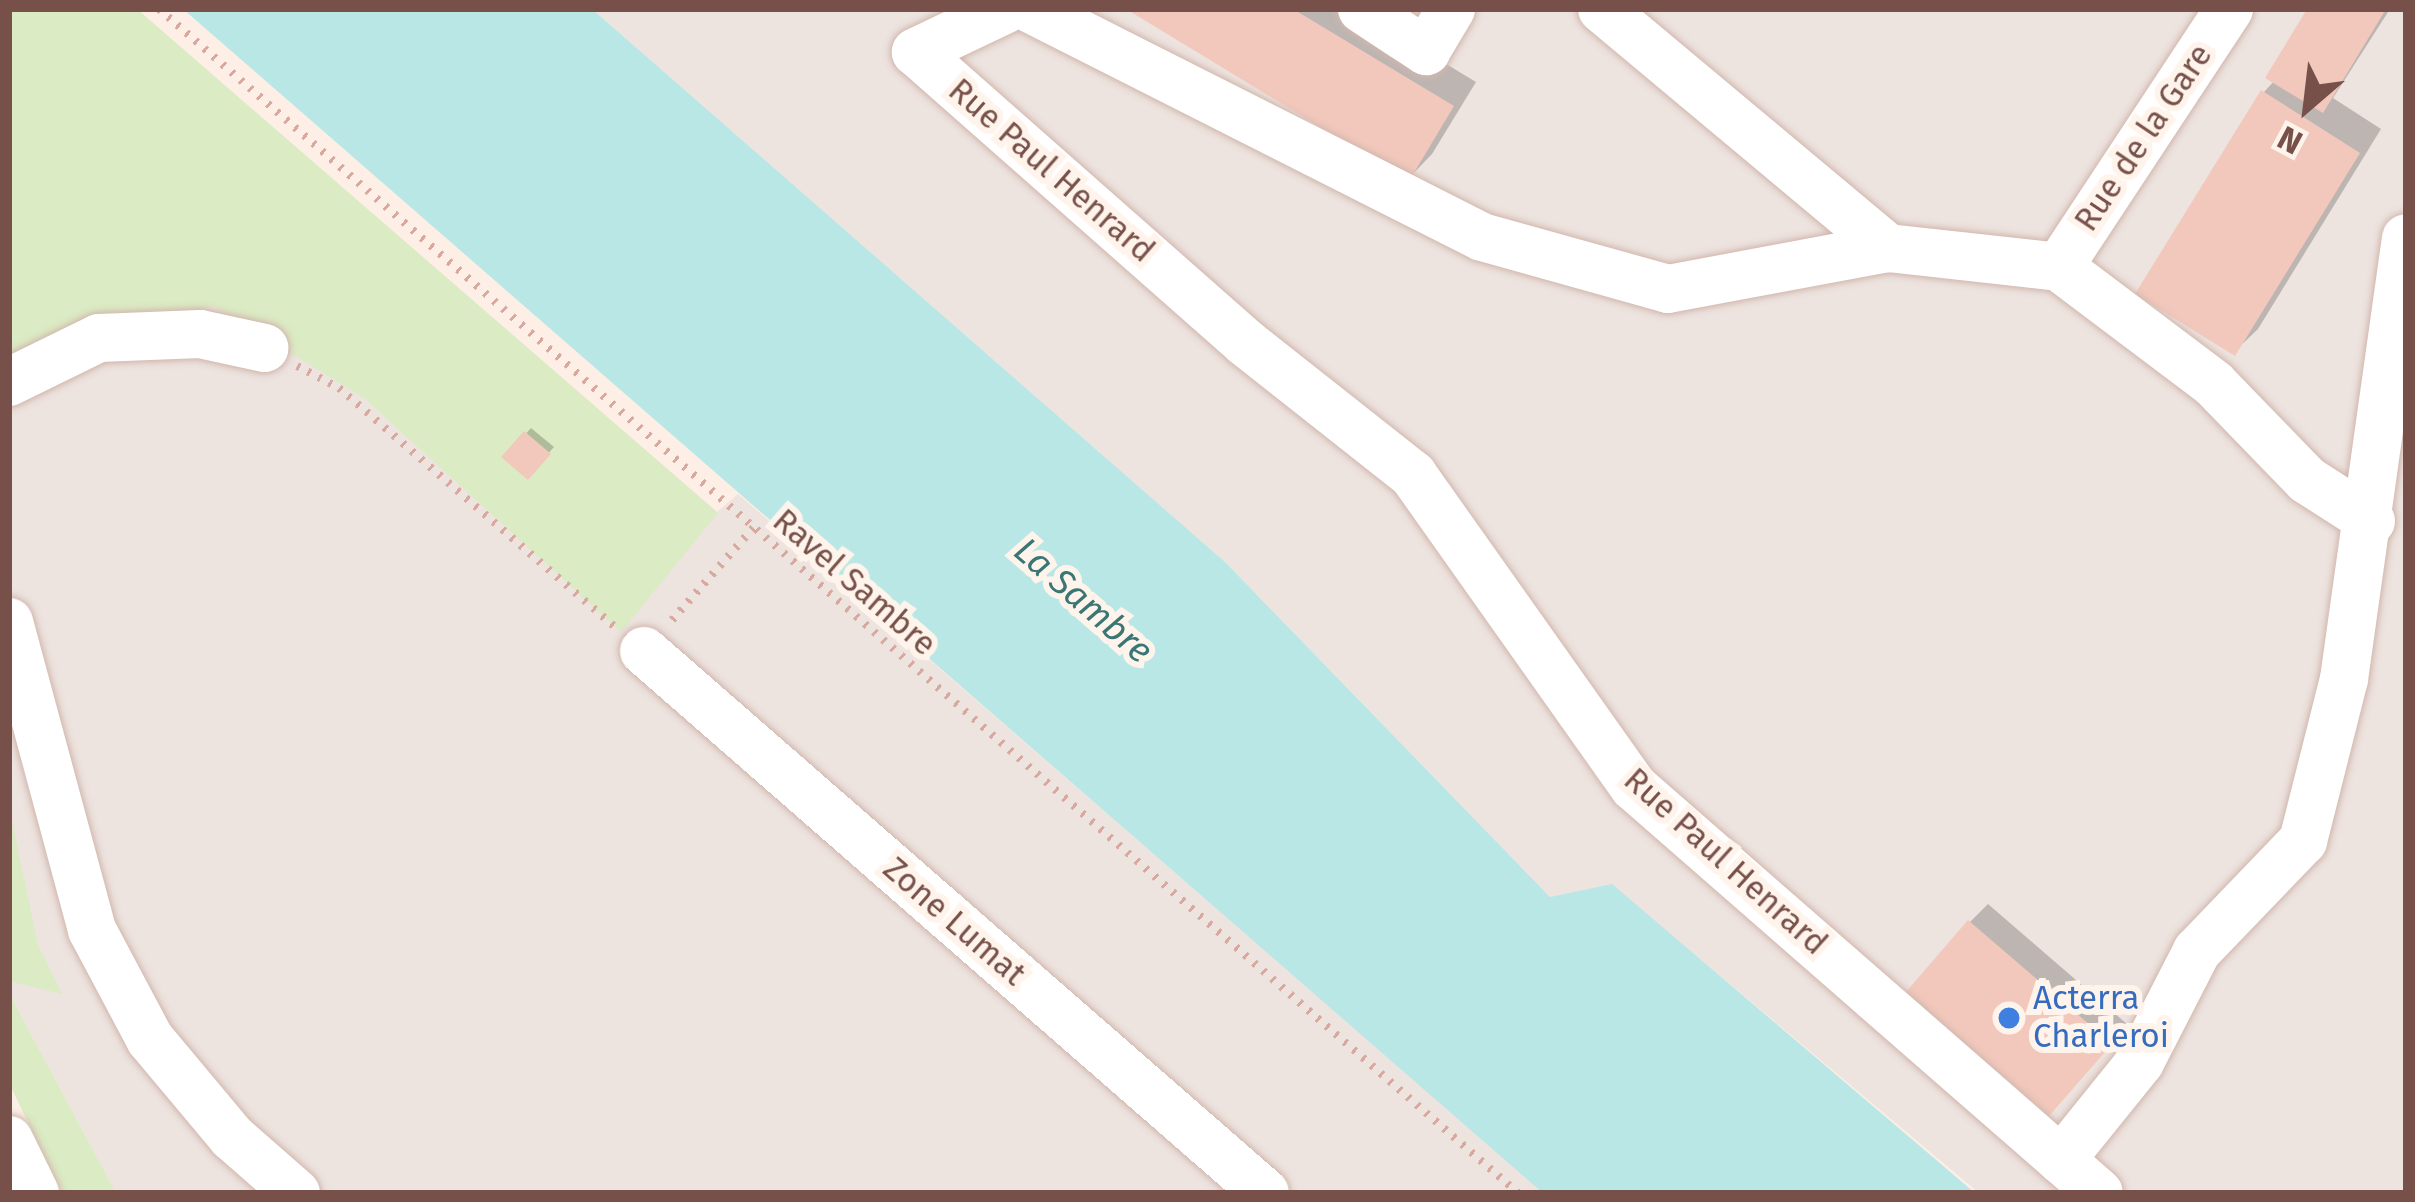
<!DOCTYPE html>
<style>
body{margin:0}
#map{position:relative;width:2415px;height:1202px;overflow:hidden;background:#fdefe5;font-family:"Fira Sans",sans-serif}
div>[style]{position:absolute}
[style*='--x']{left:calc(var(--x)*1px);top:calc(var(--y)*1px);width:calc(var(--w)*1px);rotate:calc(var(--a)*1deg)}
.industrial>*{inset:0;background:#ede3df}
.green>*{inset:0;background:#dbebc3}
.water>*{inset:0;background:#b9e7e5}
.shadow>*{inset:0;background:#0003}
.building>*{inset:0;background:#f3c8bc}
.path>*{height:8px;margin-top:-4px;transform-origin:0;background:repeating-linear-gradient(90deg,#d8aa9f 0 3px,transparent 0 12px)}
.roads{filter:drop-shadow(0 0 3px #d1b7ad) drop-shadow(0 0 3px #d1b7ad)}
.minor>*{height:48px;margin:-24px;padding:0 24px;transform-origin:24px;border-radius:24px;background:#fff}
.dots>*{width:33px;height:33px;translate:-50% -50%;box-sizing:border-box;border:6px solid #fff4ec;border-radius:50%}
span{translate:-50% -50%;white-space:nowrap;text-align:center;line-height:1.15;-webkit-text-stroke:12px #fff4ec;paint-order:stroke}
.street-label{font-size:33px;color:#775149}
.shop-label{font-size:33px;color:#366cbe}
.left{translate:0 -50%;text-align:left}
.water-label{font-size:36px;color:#3a7674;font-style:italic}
.frame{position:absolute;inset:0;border:12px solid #775149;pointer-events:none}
.north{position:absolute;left:2247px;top:48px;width:120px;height:120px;-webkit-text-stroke:9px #fff4ec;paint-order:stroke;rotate:208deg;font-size:33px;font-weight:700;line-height:48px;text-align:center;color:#775149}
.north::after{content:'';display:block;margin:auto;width:42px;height:54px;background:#775149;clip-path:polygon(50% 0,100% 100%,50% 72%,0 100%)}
</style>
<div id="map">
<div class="industrial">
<div style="clip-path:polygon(9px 9px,346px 191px,717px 512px,738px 494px,1545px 1193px,116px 1193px,9px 993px)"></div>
<div style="clip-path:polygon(592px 9px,2406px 9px,2406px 1193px,1979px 1193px,1612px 885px,1550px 897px,1225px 562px)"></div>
</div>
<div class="green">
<div style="clip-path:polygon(9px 9px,137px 9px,718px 513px,621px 632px,364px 398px,214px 306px,9px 366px)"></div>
<div style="clip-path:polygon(9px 807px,38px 945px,62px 994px,9px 981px)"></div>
<div style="clip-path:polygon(9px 993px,116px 1193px,62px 1193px,9px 1083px)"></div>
</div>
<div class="water">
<div style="clip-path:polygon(183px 9px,592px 9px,1225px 562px,1550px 897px,1612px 884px,1975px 1193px,1543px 1193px)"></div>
</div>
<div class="shadow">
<div style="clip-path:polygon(1131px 9px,1355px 9px,1476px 82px,1432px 154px,1409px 178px)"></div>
<div style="clip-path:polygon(2311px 9px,2390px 9px,2333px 98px,2381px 129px,2258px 329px,2234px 352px,2264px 92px,2275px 80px)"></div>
<div style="clip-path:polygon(531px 428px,554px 447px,528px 476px,505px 457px)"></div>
<div style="clip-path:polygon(1988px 904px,2127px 1024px,2066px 1094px,1970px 922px)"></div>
</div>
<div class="building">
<div style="clip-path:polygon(1126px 9px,1293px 9px,1454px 106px,1409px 181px)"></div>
<div style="clip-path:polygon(2307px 9px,2386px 9px,2323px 113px,2265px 78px)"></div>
<div style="clip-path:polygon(2261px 90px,2360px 153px,2235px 356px,2135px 294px)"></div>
<div style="clip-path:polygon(524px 431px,551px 454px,528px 480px,501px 457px)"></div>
<div style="clip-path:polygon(1968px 920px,2112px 1044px,2049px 1116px,1906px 992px)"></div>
</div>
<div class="path">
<div style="--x:159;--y:9;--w:1802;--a:41.06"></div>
<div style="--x:297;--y:366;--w:47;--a:27.6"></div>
<div style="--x:339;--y:388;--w:364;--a:40.9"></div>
<div style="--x:672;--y:620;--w:123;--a:-48.6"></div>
</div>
<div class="roads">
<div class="minor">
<div style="--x:1006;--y:9;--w:100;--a:154.5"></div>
<div style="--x:916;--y:52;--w:440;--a:41.4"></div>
<div style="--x:1246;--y:343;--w:213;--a:38.3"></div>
<div style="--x:1413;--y:475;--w:382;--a:54.7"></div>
<div style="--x:1634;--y:787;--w:617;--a:41.12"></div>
<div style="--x:1031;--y:9;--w:505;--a:26.82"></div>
<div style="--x:1482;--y:237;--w:193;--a:15.6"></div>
<div style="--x:1668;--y:289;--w:224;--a:-10.6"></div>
<div style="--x:1888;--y:248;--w:172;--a:6.3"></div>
<div style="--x:2059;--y:267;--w:194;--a:37"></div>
<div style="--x:2214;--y:384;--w:134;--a:45.9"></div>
<div style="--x:2307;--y:480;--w:76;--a:32.6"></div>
<div style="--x:1362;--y:9;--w:77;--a:33.3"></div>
<div style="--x:1426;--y:51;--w:49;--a:-59.2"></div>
<div style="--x:1602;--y:9;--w:373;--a:39.9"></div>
<div style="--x:2059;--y:267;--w:309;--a:-56.6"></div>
<div style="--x:9;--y:382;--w:100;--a:-26.1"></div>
<div style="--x:99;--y:338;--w:101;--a:-2.3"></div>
<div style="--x:200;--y:334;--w:66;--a:12.3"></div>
<div style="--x:9;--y:622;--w:319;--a:74.9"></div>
<div style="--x:92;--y:930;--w:123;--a:62"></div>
<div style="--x:150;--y:1039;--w:128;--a:50.1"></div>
<div style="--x:232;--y:1137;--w:85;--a:41.2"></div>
<div style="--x:644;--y:651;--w:824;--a:41.11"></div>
<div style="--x:9;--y:1140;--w:59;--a:63.9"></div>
<div style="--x:2061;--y:1160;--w:126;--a:-51.1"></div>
<div style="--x:2140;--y:1062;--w:125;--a:-62.8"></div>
<div style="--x:2197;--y:951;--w:153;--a:-46.1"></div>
<div style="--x:2303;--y:841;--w:167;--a:-75.8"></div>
<div style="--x:2344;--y:679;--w:445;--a:-82"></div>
</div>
</div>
<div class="dots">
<div style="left:2009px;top:1018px;background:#3f7fe0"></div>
</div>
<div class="street-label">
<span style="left:2144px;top:138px;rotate:-56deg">Rue de la Gare</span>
<span style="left:1051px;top:171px;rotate:41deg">Rue Paul Henrard</span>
<span style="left:854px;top:583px;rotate:41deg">Ravel Sambre</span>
<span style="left:1725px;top:862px;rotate:42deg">Rue Paul Henrard</span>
<span style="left:954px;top:922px;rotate:41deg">Zone Lumat</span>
</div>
<div class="shop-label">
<span class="left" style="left:2033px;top:1018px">Acterra<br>Charleroi</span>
</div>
<div class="water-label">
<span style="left:1083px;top:601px;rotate:41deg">La Sambre</span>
</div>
<div class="frame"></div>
<div class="north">N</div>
</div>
